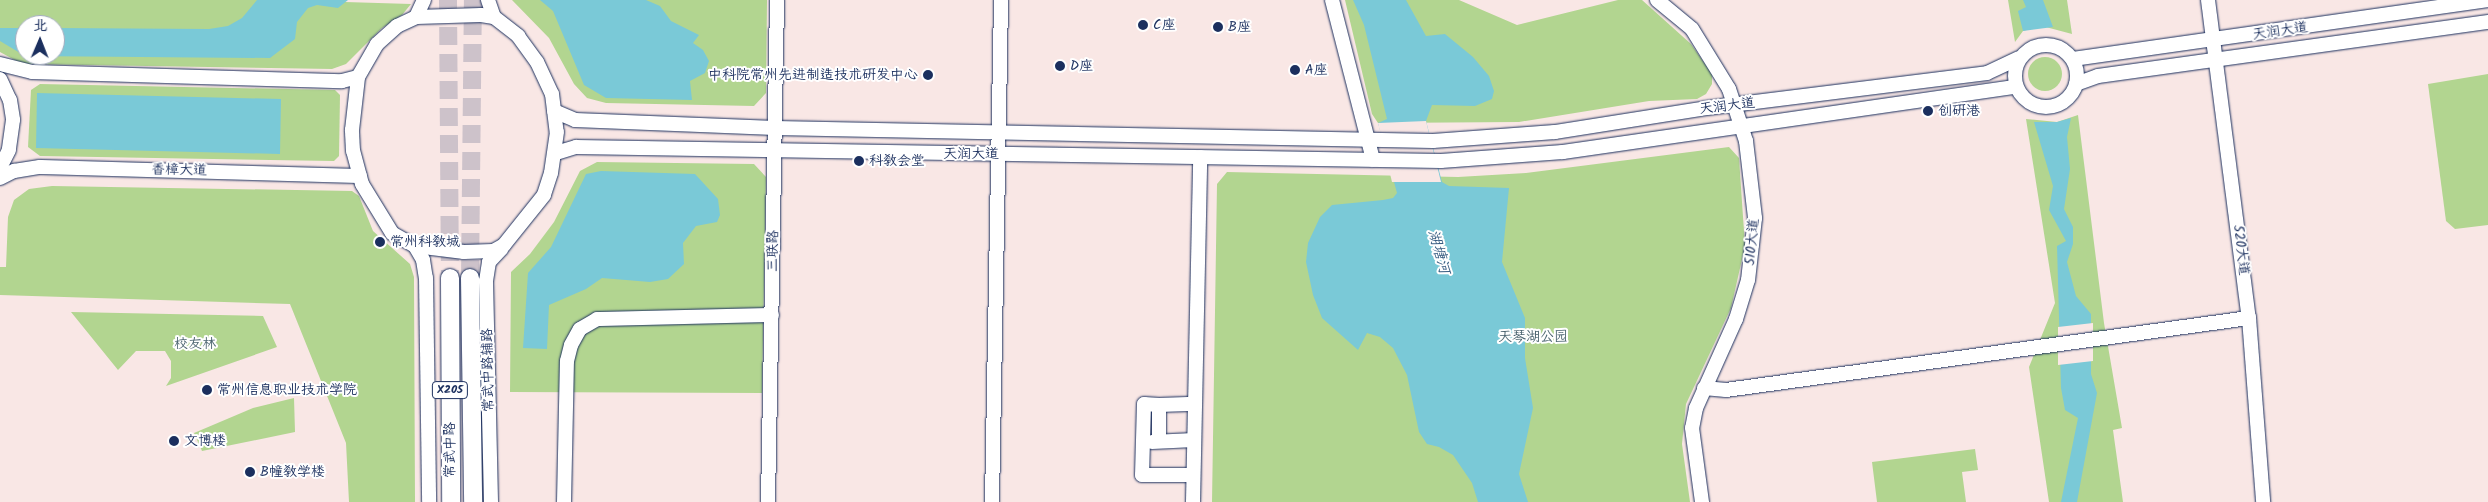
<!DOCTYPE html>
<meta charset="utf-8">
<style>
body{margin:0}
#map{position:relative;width:2488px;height:502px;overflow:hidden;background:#f9e7e5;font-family:Kalam,"LXGW WenKai TC",sans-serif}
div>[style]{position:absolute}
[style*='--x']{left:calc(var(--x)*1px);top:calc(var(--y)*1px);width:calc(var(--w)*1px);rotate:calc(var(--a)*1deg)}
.green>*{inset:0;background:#b2d590}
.round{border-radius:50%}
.water>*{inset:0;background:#7ac9d7}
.pier>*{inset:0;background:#f9e7e5}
.major-tunnel>*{height:18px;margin-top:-9px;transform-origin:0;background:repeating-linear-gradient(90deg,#cdc2ca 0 18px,transparent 0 27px)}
.roads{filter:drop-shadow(0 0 1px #1b2f5e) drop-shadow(0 0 1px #1b2f5e)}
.minor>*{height:14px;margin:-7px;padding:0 7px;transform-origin:7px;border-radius:7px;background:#fff}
.minor>.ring{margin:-7px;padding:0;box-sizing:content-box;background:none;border:14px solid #fff;border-radius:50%}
.major>*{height:18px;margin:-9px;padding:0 9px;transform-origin:9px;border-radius:9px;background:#fff}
.dots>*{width:14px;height:14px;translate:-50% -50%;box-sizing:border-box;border:2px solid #fff;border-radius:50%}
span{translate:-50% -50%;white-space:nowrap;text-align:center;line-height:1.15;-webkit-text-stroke:4px #fff;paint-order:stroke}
.shield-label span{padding:1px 4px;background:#fff;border:1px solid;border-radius:4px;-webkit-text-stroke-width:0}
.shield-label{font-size:12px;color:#1b2f5e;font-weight:700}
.poi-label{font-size:14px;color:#1b2f5e}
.left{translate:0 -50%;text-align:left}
.right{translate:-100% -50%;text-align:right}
.street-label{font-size:14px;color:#1b2f5e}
.park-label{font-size:14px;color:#48616d}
.water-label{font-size:15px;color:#385d82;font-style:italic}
.north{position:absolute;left:15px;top:15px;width:50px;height:50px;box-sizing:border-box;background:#fff;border:1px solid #a4acbf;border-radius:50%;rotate:1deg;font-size:14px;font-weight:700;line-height:20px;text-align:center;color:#1b2f5e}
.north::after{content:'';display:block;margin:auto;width:18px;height:22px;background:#1b2f5e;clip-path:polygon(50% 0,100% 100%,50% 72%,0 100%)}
</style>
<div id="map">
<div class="green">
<div style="clip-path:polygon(evenodd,0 0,279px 0,411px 4px,402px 15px,382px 28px,346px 64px,332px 69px,22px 64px,0 52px,0 0,25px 25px,55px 25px,55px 55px,25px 55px,25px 25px)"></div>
<div style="clip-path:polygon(512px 0,767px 0,766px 93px,754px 106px,606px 103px,587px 98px,574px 84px,549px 38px)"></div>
<div style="clip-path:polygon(1345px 0,1459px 0,1517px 25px,1618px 0,1642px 0,1691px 44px,1712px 74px,1712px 84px,1706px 94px,1697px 99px,1649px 101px,1519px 122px,1378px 123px,1372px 114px)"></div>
<div style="clip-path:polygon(2008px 0,2067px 0,2072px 34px,2042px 26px,2023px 31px,2015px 42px)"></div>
<div class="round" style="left:2028px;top:57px;width:34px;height:34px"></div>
<div style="clip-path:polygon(2488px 74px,2488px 225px,2455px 229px,2446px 221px,2428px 84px)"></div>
<div style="clip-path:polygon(40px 84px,335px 90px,340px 95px,339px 156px,334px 161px,40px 156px,28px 147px,31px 90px)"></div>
<div style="clip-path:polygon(2078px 115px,2104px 323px,2122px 428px,2113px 430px,2123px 502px,2049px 502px,2029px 367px,2055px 303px,2026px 119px,2057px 122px)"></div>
<div style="clip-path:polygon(1729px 147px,1739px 158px,1745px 246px,1731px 308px,1686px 404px,1682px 444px,1690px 502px,1212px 502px,1217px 184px,1227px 172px,1458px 177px,1526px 173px)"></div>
<div style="clip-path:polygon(597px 162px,754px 164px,766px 177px,762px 393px,510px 392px,511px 272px,530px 254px,554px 222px,580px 171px)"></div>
<div style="clip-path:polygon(52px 186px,352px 191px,359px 196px,373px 231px,410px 264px,414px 277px,415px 502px,349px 502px,346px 443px,290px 304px,0 295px,0 267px,6px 267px,8px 217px,14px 200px,29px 189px)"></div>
<div style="clip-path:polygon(71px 312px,263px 316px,277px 347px,166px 386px,171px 378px,171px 361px,165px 351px,136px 351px,118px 370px)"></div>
<div style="clip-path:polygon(294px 398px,295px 432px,202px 451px,194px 433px,253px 408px)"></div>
<div style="clip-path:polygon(1975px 449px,1978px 470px,1962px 472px,1966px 502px,1877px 502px,1872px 462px)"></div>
</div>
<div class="water">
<div style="clip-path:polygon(257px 0,348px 0,338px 8px,317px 5px,308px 8px,297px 22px,295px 39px,270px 58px,25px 56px,0 41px,0 28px,25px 28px,25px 55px,55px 55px,55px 28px,209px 29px,228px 26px,242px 18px)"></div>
<div style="clip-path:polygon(540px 0,646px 0,660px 6px,671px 21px,699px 35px,693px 43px,703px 50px,709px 61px,705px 73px,690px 81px,692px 100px,606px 98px,584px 85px,553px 11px)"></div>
<div style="clip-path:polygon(1353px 0,1406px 0,1426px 36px,1445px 34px,1473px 57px,1489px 76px,1494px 91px,1492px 99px,1475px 106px,1432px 105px,1426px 121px,1442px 182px,1449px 186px,1509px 188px,1502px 262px,1525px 318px,1525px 358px,1533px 408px,1519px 474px,1528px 502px,1478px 502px,1472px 483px,1453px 455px,1439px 447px,1427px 444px,1419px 432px,1407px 375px,1393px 348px,1380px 337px,1367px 333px,1358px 350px,1322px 318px,1313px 295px,1306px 262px,1308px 243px,1320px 217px,1332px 205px,1383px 200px,1393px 198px,1397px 193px,1378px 123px,1387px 119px,1364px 25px)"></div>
<div style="clip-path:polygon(2023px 0,2043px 0,2053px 27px,2023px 31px,2018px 11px,2026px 7px)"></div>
<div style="clip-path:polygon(37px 93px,281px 99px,280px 154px,36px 148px)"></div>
<div style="clip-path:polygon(2071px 118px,2067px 137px,2070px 169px,2064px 209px,2073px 227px,2073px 244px,2067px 262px,2076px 296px,2091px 314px,2091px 374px,2097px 393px,2077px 502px,2061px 502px,2078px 418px,2065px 410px,2061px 388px,2057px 246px,2066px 241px,2049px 210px,2053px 186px,2034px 122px,2057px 122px)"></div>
<div style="clip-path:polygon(601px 171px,695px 174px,718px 199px,720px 215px,717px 222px,696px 226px,683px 243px,684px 264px,668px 279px,650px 282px,602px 278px,586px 289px,549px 305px,547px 349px,523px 348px,528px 273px,551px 247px,586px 174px)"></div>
</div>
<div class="pier">
<div style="clip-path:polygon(1426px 121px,1441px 182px,1392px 182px,1378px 123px)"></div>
<div style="clip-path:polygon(2093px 323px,2093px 361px,2058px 365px,2058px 327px)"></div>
</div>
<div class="major-tunnel">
<div style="--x:448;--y:0;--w:278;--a:89.6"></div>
<div style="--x:470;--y:278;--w:278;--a:-89.4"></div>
</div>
<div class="roads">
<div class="minor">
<div style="--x:488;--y:0;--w:18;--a:71"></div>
<div style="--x:1332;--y:0;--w:165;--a:75.6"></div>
<div style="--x:1657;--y:0;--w:45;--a:39.6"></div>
<div style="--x:1692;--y:29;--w:70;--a:58.3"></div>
<div style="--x:1729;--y:89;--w:55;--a:71.9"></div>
<div style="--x:1746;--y:141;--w:78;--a:83.3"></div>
<div style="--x:1755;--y:218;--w:62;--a:96.4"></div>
<div style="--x:1748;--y:280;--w:41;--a:107.1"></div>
<div style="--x:1736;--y:319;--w:98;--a:114.2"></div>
<div style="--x:1696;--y:408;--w:20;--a:101"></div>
<div style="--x:1692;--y:428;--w:75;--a:82.3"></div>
<div style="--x:2208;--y:0;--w:321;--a:82.7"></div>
<div style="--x:2249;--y:318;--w:185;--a:85.6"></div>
<div style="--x:481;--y:15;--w:13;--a:9"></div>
<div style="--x:494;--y:17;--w:31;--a:38"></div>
<div style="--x:518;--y:36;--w:32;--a:54"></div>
<div style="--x:537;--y:62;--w:35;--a:65"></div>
<div style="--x:552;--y:94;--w:38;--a:83"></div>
<div style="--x:557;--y:132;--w:41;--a:98.3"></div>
<div style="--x:551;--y:173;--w:23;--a:108"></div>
<div style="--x:544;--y:195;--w:64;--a:128.7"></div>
<div style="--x:504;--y:245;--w:13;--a:151"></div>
<div style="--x:493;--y:251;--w:29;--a:178"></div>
<div style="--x:464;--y:252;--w:49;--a:-173"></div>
<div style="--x:415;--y:246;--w:26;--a:-151"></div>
<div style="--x:392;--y:233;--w:57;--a:-121.5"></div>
<div style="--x:362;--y:184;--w:34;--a:-105"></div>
<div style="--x:353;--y:151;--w:21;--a:-93"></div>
<div style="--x:352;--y:130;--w:53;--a:-83.5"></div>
<div style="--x:358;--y:77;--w:38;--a:-60"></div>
<div style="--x:377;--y:44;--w:27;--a:-42"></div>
<div style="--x:397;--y:26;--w:21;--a:-25"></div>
<div style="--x:416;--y:17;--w:65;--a:-1.8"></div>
<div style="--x:416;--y:17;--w:19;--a:-65"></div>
<div class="ring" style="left:2015px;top:45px;width:48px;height:48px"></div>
<div style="--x:2073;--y:59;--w:419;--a:-8.1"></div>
<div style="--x:0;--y:64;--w:33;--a:14"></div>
<div style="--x:32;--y:72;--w:310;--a:1.7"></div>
<div style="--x:342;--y:81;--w:16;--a:-14"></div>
<div style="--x:0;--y:79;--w:23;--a:65"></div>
<div style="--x:10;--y:100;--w:20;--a:81"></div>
<div style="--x:13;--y:120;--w:30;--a:98"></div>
<div style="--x:9;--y:150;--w:20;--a:117"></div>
<div style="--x:2076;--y:84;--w:23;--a:-20"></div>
<div style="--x:2098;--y:76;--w:394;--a:-7.9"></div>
<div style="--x:554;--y:111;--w:23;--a:23"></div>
<div style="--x:575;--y:120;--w:200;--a:2.3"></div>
<div style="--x:775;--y:128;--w:658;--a:1.13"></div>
<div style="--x:1433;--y:141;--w:122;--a:-4.2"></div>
<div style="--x:1555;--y:132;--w:154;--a:-9"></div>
<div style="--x:1707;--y:108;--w:282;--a:-7.1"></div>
<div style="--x:1987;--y:73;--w:35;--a:-25"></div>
<div style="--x:556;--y:153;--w:21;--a:-17"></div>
<div style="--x:576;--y:147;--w:865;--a:0.93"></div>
<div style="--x:1441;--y:161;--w:122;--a:-4.2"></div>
<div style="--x:1563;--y:152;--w:458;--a:-8.2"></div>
<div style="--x:0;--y:178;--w:16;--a:-27"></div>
<div style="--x:14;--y:171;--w:26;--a:-9"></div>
<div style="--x:40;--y:167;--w:320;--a:1.6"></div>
<div style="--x:415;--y:246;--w:16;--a:60"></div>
<div style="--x:423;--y:260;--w:18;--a:81"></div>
<div style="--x:426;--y:278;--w:224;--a:89.2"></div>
<div style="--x:1704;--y:388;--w:22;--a:5"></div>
<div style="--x:1726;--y:390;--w:528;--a:-7.84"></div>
<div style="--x:1159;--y:405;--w:15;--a:-176"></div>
<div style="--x:1144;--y:404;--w:71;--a:91.6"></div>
<div style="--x:1142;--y:475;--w:51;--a:0"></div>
<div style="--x:1159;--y:439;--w:34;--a:-90"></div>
<div style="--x:1159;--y:405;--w:36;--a:-2"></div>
<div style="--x:1152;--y:442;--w:42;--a:-2.7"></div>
<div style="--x:491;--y:502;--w:221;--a:-91.3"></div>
<div style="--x:486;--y:281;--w:19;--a:-81"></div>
<div style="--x:489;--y:262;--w:19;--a:-47"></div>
<div style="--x:564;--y:502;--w:141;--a:-88.8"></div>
<div style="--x:567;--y:361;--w:16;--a:-76"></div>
<div style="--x:571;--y:345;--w:18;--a:-61"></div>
<div style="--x:580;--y:329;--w:20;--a:-30"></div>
<div style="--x:597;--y:319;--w:175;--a:-1.3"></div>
<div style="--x:768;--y:502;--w:502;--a:-88.97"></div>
<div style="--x:992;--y:502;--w:502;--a:-88.97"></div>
<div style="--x:1193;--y:502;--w:345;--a:-88.8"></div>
</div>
<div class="major">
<div style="--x:450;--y:278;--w:224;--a:89.7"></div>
<div style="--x:470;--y:278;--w:224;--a:89.2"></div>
</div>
</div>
<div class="dots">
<div style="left:1143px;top:25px;background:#1b2f5e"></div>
<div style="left:1218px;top:27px;background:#1b2f5e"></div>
<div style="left:1060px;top:66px;background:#1b2f5e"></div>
<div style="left:1295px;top:70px;background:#1b2f5e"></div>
<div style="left:928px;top:75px;background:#1b2f5e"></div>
<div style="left:1928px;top:111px;background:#1b2f5e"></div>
<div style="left:859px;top:161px;background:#1b2f5e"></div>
<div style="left:380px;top:242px;background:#1b2f5e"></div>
<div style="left:207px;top:390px;background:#1b2f5e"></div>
<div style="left:174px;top:441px;background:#1b2f5e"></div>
<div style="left:250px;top:472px;background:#1b2f5e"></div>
</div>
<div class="shield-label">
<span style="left:450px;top:390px">X205</span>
</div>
<div class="poi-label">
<span class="left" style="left:1153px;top:25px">C座</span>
<span class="left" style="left:1228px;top:27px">B座</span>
<span class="left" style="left:1070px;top:66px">D座</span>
<span class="left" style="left:1305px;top:70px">A座</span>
<span class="right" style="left:918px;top:75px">中科院常州先进制造技术研发中心</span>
<span class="left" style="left:1938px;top:111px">创研港</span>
<span class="left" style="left:869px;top:161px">科教会堂</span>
<span class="left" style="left:390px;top:242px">常州科教城</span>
<span class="left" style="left:217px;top:390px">常州信息职业技术学院</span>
<span class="left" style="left:184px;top:441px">文博楼</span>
<span class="left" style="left:260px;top:472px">B幢教学楼</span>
</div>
<div class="street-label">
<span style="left:2280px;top:31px;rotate:-8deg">天润大道</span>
<span style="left:1727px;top:106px;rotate:-7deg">天润大道</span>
<span style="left:971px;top:154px">天润大道</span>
<span style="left:179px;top:170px;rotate:1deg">香樟大道</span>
<span style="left:1752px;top:242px;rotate:-85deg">510大道</span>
<span style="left:2241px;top:250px;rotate:83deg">520大道</span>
<span style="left:773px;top:251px;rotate:-89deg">三联路</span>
<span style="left:488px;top:370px;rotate:-91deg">常武中路辅路</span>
<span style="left:450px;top:450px;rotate:-90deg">常武中路</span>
</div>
<div class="park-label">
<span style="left:1533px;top:337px">天琴湖公园</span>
<span style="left:195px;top:344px">校友林</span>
</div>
<div class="water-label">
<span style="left:1438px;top:252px;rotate:74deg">湖塘河</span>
</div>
<div class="north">北</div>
</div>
